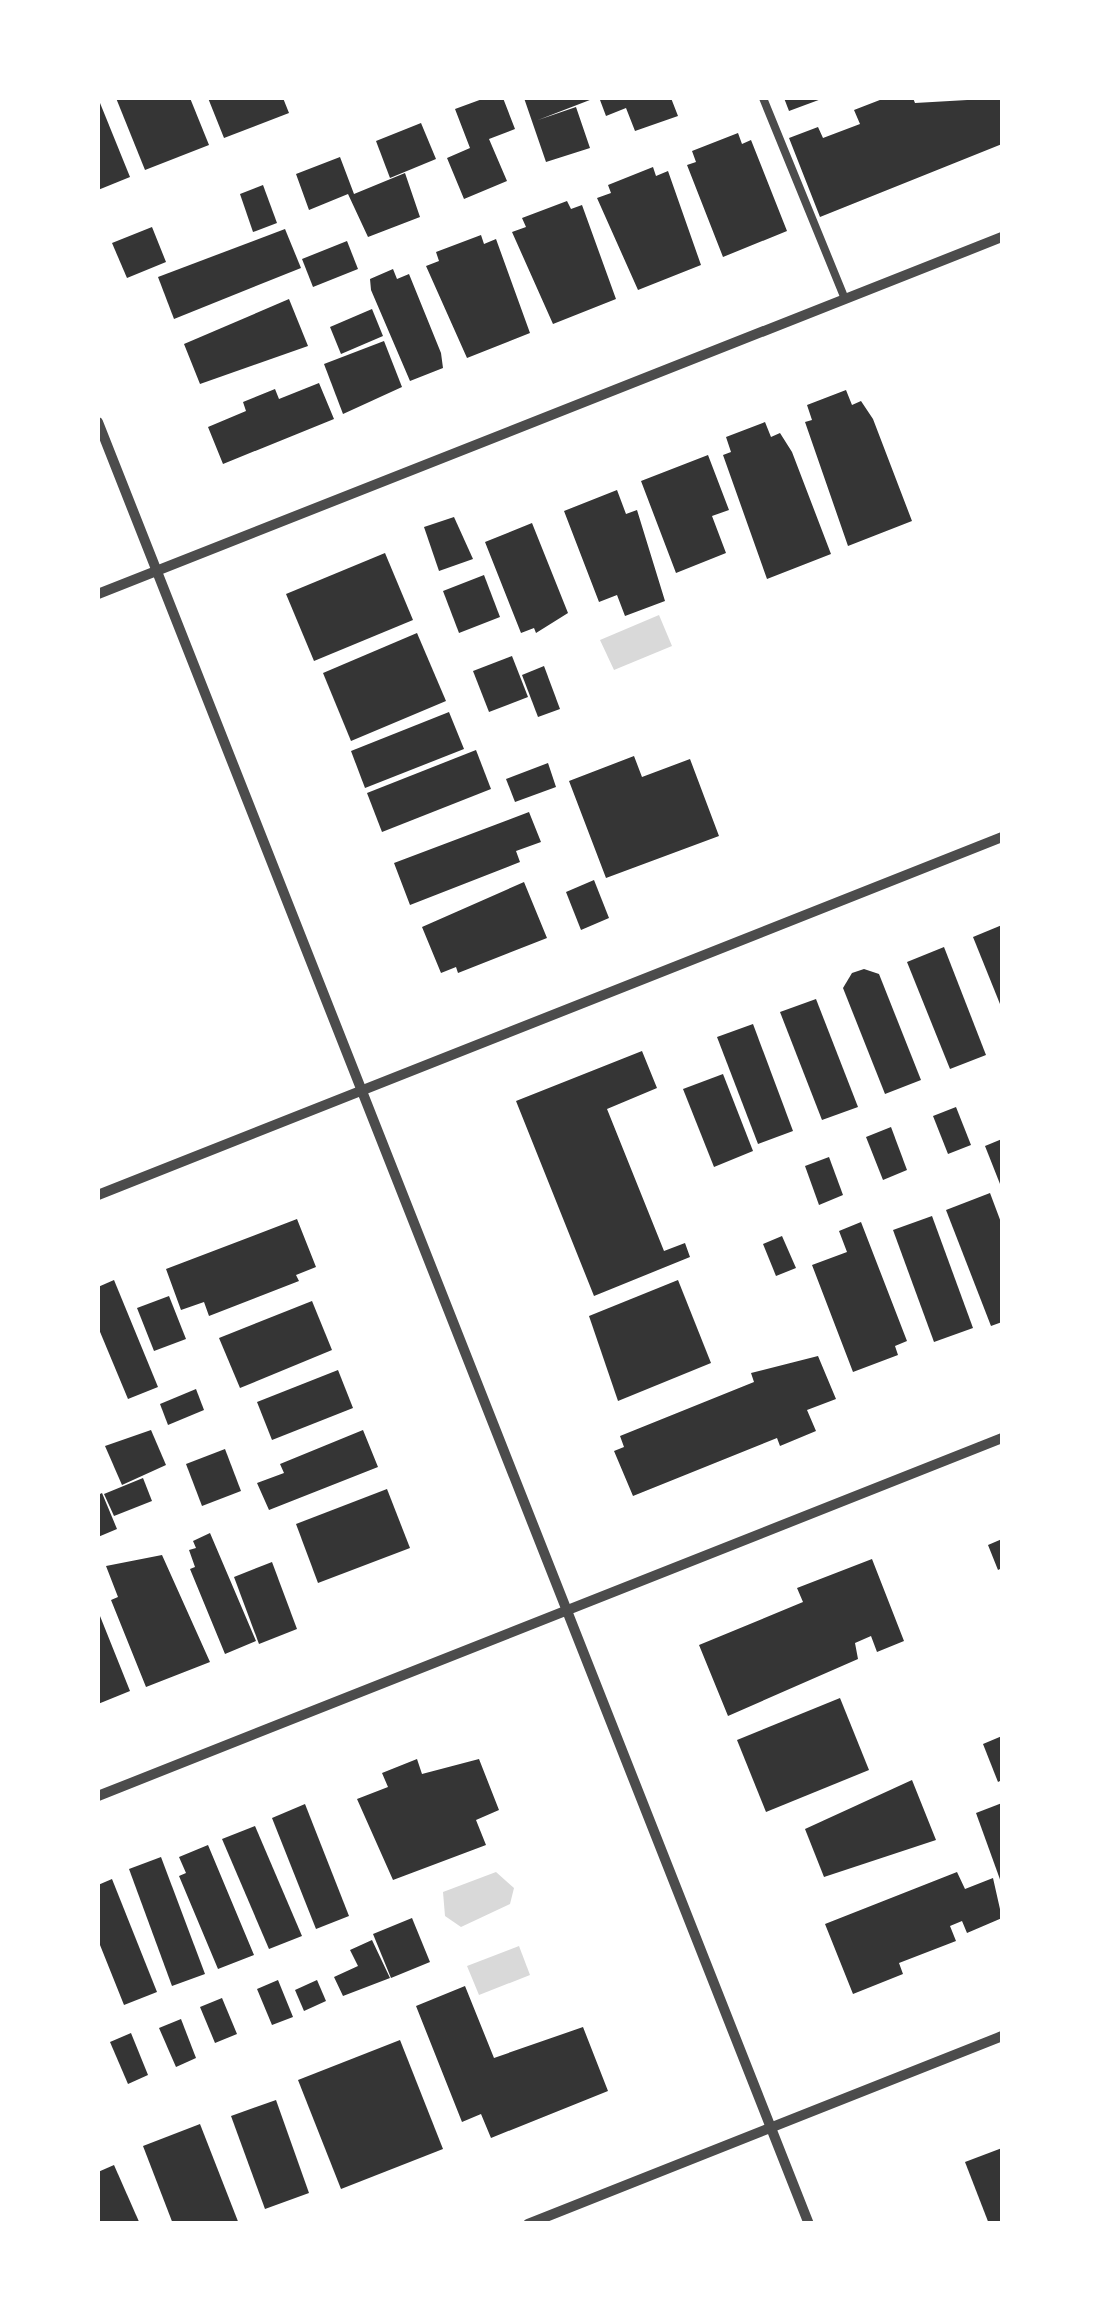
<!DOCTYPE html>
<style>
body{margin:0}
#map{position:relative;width:1100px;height:2321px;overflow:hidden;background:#fff;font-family:"Alegreya Sans",sans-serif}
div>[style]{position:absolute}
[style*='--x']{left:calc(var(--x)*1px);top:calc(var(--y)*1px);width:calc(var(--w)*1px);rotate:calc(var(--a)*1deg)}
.water>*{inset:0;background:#d9d9d9}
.building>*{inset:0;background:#353535}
.service>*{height:8px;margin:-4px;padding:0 4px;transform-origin:4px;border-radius:4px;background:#4c4c4c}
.minor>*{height:10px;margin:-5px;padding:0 5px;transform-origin:5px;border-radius:5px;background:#4c4c4c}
span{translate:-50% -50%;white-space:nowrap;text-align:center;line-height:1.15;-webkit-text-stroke:8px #fff;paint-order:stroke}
.frame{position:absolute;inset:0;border:100px solid #fff;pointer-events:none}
</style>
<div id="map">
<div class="water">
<div style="clip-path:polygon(659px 615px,672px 646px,614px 670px,600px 640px)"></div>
<div style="clip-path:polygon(496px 1872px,514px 1888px,510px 1904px,461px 1927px,445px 1916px,443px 1892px)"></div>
<div style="clip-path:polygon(519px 1946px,530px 1975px,479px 1995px,467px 1966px)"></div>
</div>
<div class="building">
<div style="clip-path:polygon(98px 98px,130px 177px,98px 190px)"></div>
<div style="clip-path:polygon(116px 98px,190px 98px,209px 145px,145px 170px)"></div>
<div style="clip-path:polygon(208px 98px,283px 98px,289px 113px,224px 138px)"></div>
<div style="clip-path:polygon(485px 98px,503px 98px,515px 129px,489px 139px,507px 181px,464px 199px,447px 158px,470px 148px,455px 109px)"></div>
<div style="clip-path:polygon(524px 98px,595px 98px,538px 120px,576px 107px,590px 148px,546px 162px)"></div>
<div style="clip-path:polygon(671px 98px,678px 116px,635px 131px,626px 108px,606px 116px,600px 100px)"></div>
<div style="clip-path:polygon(784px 98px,824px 98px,789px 111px)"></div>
<div style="clip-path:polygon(885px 98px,913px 98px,915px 103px,1002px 98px,1002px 144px,820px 217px,789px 138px,818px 127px,823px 138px,860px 124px,854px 110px)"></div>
<div style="clip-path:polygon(421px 123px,436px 159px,390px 178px,376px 141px)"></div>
<div style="clip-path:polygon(738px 133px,742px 144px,751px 140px,787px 231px,723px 257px,687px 165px,696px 162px,692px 151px)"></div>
<div style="clip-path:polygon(340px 157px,354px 194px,405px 173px,420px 217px,368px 237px,348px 194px,309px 210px,296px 174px)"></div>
<div style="clip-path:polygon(653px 167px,656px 176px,668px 171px,701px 265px,638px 290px,597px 198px,611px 193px,608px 185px)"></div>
<div style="clip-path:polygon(263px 185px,277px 223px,253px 232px,240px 194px)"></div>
<div style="clip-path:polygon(567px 201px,571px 209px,582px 205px,616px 299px,553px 324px,512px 232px,526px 227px,522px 218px)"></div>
<div style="clip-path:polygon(152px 227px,166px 262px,127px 278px,112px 243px)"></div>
<div style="clip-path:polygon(285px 229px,301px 268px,174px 319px,158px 277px)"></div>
<div style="clip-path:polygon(481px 235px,484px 244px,496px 239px,530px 333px,467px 358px,426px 266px,439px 261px,436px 252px)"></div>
<div style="clip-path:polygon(347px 241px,358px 269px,313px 287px,302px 259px)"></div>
<div style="clip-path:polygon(393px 269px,397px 279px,409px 274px,441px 353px,443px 368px,410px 381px,371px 290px,370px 279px)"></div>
<div style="clip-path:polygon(289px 299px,308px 346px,200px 384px,184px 344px)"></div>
<div style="clip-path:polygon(372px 309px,383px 336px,341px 354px,330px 327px)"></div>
<div style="clip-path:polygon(384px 341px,402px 387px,343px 414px,324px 364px)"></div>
<div style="clip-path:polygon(319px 383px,334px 419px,223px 464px,208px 427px,246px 411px,243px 402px,275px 389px,279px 399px)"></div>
<div style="clip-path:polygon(846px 390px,852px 405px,861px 401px,873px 419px,912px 521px,848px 546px,805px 422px,812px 420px,807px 405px)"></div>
<div style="clip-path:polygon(765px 422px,771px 437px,780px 433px,792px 452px,831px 554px,767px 579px,723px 455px,731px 452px,726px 437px)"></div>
<div style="clip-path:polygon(708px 455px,729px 510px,712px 516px,726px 553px,676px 573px,641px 481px)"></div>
<div style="clip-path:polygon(617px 490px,626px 514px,637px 510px,665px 601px,625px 616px,617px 595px,599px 602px,564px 511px)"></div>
<div style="clip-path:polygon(454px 517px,473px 559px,439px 571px,424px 527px)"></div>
<div style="clip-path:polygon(532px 523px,568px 613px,536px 633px,534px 628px,521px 633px,485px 542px)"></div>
<div style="clip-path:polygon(385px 553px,413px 620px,314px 661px,286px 594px)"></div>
<div style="clip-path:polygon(484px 575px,500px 617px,459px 633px,443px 591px)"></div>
<div style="clip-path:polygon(417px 633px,446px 701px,351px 741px,323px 673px)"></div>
<div style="clip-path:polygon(512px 656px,528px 697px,489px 712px,473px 671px)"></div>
<div style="clip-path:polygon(544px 666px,560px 709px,538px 717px,522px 675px)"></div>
<div style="clip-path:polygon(449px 712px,464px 749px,365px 788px,351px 751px)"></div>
<div style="clip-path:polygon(476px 750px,491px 789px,382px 832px,367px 793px)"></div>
<div style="clip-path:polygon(634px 756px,642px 777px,690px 759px,719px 836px,606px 878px,569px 781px)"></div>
<div style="clip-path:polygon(548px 763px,556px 787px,515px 802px,506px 779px)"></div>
<div style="clip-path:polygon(529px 812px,541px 842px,516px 851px,520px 862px,410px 905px,394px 863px)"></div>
<div style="clip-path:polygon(594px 880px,609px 918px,581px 930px,566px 892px)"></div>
<div style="clip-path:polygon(524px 882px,547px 938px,458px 973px,456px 967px,441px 973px,422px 927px)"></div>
<div style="clip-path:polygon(1002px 925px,1002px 1009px,973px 937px)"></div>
<div style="clip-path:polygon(944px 947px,986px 1055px,950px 1069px,907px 962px)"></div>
<div style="clip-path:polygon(864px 969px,879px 974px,921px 1080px,885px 1094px,843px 988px,852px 973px)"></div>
<div style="clip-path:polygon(816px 999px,858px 1107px,822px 1120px,780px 1012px)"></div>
<div style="clip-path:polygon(753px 1024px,793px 1131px,758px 1144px,717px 1037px)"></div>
<div style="clip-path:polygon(642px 1051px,657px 1088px,607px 1109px,664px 1251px,685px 1243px,690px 1257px,594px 1296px,516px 1101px)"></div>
<div style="clip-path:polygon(723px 1074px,753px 1151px,714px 1167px,683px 1089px)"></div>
<div style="clip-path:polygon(956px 1107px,971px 1145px,948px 1154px,933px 1116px)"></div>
<div style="clip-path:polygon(891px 1127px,907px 1170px,883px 1180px,866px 1137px)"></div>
<div style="clip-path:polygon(1002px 1139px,1002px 1189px,985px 1146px)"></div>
<div style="clip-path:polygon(829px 1157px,843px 1195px,819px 1205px,805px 1166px)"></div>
<div style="clip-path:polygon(990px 1193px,1002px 1225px,1002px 1322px,991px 1326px,946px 1210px)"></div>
<div style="clip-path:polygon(932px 1216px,973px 1328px,934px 1342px,893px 1230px)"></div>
<div style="clip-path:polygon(297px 1219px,316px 1267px,296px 1275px,299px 1281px,209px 1316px,204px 1302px,181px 1310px,166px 1269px)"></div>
<div style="clip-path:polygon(861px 1222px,907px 1341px,895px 1346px,898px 1355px,853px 1372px,812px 1265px,847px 1252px,839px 1231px)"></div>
<div style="clip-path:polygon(782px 1236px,796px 1268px,776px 1276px,763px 1244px)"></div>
<div style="clip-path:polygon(114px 1280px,158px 1387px,128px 1399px,98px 1327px,98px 1287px)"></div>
<div style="clip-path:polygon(678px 1280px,711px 1363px,618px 1401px,589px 1316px)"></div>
<div style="clip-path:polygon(169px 1296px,186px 1339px,154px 1351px,137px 1308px)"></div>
<div style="clip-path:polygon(312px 1301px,332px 1350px,240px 1388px,219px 1338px)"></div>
<div style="clip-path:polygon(818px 1356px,836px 1399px,807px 1410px,816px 1431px,780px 1446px,777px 1438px,633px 1496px,614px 1451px,624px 1447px,620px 1436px,754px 1382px,751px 1373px)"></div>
<div style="clip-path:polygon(338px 1370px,353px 1408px,272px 1440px,257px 1402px)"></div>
<div style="clip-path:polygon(196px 1389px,204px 1410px,168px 1425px,160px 1404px)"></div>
<div style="clip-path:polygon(151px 1430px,166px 1465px,122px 1485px,105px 1446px)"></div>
<div style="clip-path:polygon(363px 1430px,378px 1467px,269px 1510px,257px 1483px,284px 1473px,280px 1464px)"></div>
<div style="clip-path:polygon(225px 1449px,241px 1491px,202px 1506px,186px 1464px)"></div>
<div style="clip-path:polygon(143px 1478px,152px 1501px,114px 1516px,104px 1494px)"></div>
<div style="clip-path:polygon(387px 1489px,410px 1548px,318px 1583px,296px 1524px)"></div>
<div style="clip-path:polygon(102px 1493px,117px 1529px,98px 1537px,98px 1495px)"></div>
<div style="clip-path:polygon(210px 1533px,256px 1641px,225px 1654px,190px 1569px,195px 1567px,189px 1550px,196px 1548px,193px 1541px)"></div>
<div style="clip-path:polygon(1002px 1539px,1002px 1568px,998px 1570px,988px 1545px)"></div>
<div style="clip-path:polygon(162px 1555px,210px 1662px,146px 1687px,111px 1600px,118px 1597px,106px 1566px)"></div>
<div style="clip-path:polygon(872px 1559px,904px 1641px,877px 1652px,871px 1636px,855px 1643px,858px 1659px,728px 1716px,699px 1645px,803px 1602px,797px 1588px)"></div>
<div style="clip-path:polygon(272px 1562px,297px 1629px,259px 1644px,234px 1577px)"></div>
<div style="clip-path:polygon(98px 1611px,130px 1691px,98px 1704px)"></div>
<div style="clip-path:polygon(840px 1698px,869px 1770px,766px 1812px,737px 1740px)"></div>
<div style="clip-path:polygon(1002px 1736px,1002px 1780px,998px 1782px,983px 1744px)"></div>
<div style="clip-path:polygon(417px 1759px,422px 1774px,479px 1759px,499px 1810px,476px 1820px,486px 1845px,393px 1880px,357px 1799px,388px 1787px,382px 1773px)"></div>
<div style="clip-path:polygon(912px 1780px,936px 1840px,824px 1877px,805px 1829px)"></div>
<div style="clip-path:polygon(1002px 1803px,1002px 1885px,976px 1813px)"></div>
<div style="clip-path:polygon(305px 1804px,349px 1916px,316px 1929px,272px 1818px)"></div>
<div style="clip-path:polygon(255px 1826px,302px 1936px,269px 1949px,222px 1839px)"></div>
<div style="clip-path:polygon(208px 1845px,254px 1955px,218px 1969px,179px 1876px,186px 1873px,179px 1857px)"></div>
<div style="clip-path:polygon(161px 1857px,205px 1974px,172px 1986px,129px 1869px)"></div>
<div style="clip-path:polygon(957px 1872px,965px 1889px,993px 1878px,1002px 1918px,967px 1933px,962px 1921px,950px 1926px,956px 1941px,899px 1963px,903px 1974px,853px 1994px,825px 1924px)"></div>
<div style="clip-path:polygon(112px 1879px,157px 1992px,124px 2005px,98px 1940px,98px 1885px)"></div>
<div style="clip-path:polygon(412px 1918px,430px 1962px,391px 1978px,373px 1934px)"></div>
<div style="clip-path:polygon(372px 1940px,390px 1978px,343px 1996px,334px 1977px,358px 1966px,350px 1950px)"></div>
<div style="clip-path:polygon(278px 1980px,293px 2017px,272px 2025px,257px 1989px)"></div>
<div style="clip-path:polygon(317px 1980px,326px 2001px,304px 2011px,295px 1990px)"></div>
<div style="clip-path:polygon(465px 1986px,494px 2058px,583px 2027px,608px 2091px,491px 2138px,481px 2114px,462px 2122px,416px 2006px)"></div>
<div style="clip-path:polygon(222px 1998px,237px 2034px,215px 2043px,200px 2007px)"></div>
<div style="clip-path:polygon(181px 2019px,196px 2058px,176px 2067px,159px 2028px)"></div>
<div style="clip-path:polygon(131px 2033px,148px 2075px,128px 2084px,110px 2042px)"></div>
<div style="clip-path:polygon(400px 2040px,443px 2149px,341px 2189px,298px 2080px)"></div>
<div style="clip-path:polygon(276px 2100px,309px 2193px,265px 2209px,231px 2116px)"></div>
<div style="clip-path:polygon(200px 2124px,239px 2224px,173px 2224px,143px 2146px)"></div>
<div style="clip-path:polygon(1002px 2148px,1002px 2224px,989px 2224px,965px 2162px)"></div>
<div style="clip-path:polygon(114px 2165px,140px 2224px,98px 2224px,98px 2172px)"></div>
</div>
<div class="service">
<div style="--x:763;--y:98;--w:217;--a:67.8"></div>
</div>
<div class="minor">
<div style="--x:98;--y:422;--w:1937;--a:68.47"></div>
<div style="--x:98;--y:594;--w:972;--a:-21.55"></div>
<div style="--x:98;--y:1195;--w:972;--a:-21.6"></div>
<div style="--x:98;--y:1796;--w:972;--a:-21.6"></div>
<div style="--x:528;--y:2224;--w:510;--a:-21.63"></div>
</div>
<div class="frame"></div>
</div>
